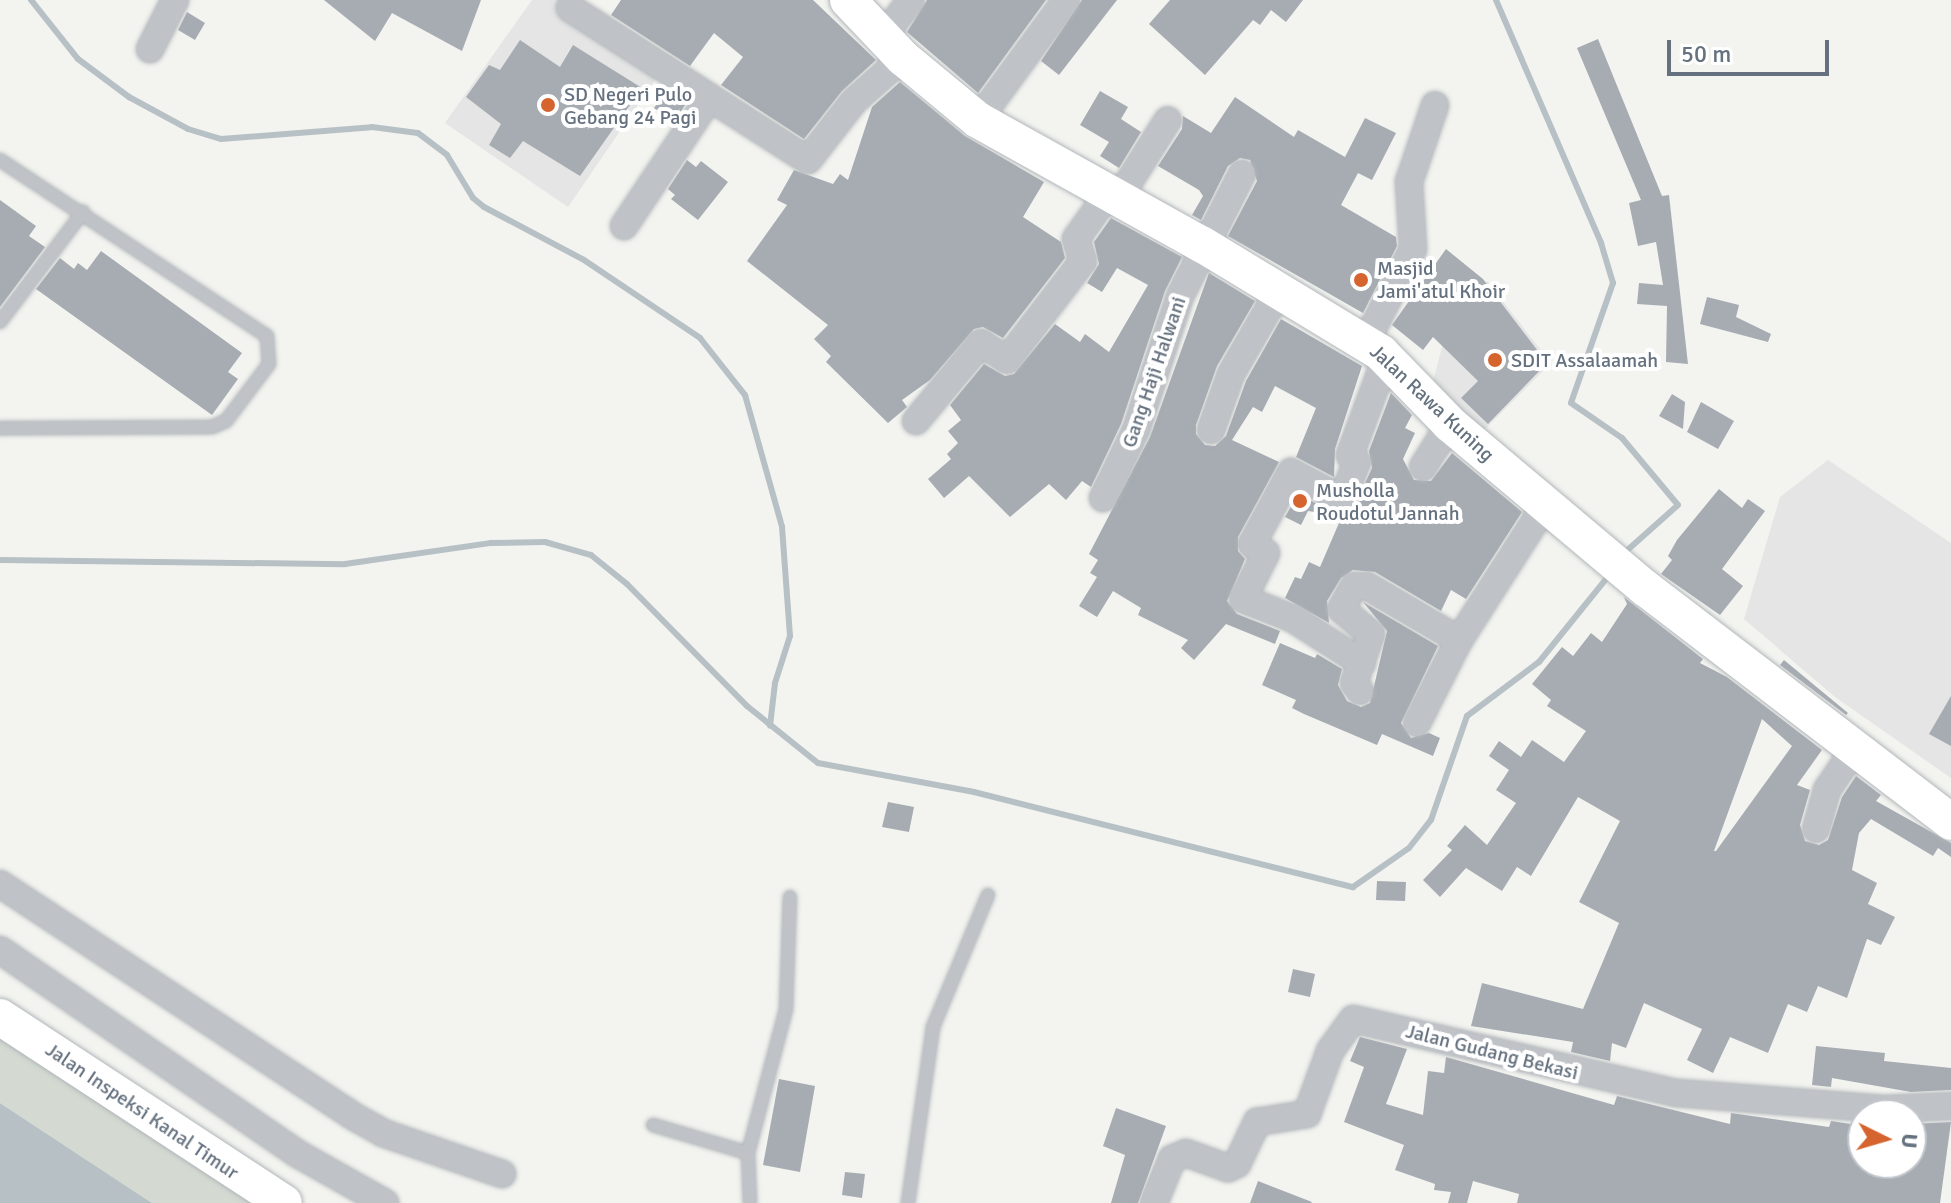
<!DOCTYPE html>
<style>
body{margin:0}
#map{position:relative;width:1951px;height:1203px;overflow:hidden;background:#f3f4f0;font-family:Signika,sans-serif}
div>[style]{position:absolute}
[style*='--x']{left:calc(var(--x)*1px);top:calc(var(--y)*1px);width:calc(var(--w)*1px);rotate:calc(var(--a)*1deg)}
.built>*{inset:0;background:#e4e5e4}
.green>*{inset:0;background:#d4dad2}
.water>*{inset:0;background:#b7c1c5}
.stream>*{height:6px;margin:-3px;padding:0 3px;transform-origin:3px;border-radius:3px;background:#b7c1c5}
.building>*{inset:0;background:#a6acb2}
.roads{filter:drop-shadow(0 0 2px #b2b6ba) drop-shadow(0 0 2px #b2b6ba)}
.lane>*{height:12px;margin:-6px;padding:0 6px;transform-origin:6px;border-radius:6px;background:#bfc2c6}
.street>*{height:26px;margin:-13px;padding:0 13px;transform-origin:13px;border-radius:13px;background:#bfc2c6}
.secondary>*{height:36px;margin:-18px;padding:0 18px;transform-origin:18px;border-radius:18px;background:#fff}
.dots>*{width:22px;height:22px;translate:-50% -50%;box-sizing:border-box;border:4px solid #fff;border-radius:50%}
span{translate:-50% -50%;white-space:nowrap;text-align:center;line-height:1.15;-webkit-text-stroke:8px #fff;paint-order:stroke}
.poi-label{font-size:20px;color:#65717f}
.left{translate:0 -50%;text-align:left}
.street-label{font-size:20px;color:#65717f}
.north{position:absolute;left:1847px;top:1099px;width:80px;height:80px;box-sizing:border-box;background:#fff;border:2px solid #c1c6cc;border-radius:50%;rotate:95deg;font-size:22px;font-weight:700;line-height:32px;text-align:center;color:#65717f}
.north::after{content:'';display:block;margin:auto;width:28px;height:36px;background:#d5642f;clip-path:polygon(50% 0,100% 100%,50% 72%,0 100%)}
.scale{position:absolute;left:1667px;top:40px;width:162px;height:36px;box-sizing:border-box;border:4px solid #65717f;border-top:0;padding-left:10px;font-size:24px;line-height:28px;white-space:nowrap;color:#65717f;-webkit-text-stroke:6px #fff;paint-order:stroke}
</style>
<div id="map">
<div class="built">
<div style="clip-path:polygon(532px 0,575px 0,666px 64px,568px 207px,445px 123px)"></div>
<div style="clip-path:polygon(1487px 281px,1551px 363px,1477px 437px,1430px 393px,1447px 328px)"></div>
<div style="clip-path:polygon(1828px 460px,1951px 543px,1951px 778px,1835px 697px,1744px 619px,1780px 497px)"></div>
</div>
<div class="green">
<div style="clip-path:polygon(0 1017px,284px 1203px,152px 1203px,0 1103px)"></div>
</div>
<div class="water">
<div style="clip-path:polygon(0 1103px,152px 1203px,0 1203px)"></div>
</div>
<div class="stream">
<div style="--x:31;--y:0;--w:75;--a:51.5"></div>
<div style="--x:78;--y:59;--w:64;--a:36.7"></div>
<div style="--x:129;--y:97;--w:67;--a:28.5"></div>
<div style="--x:188;--y:129;--w:34;--a:17"></div>
<div style="--x:221;--y:139;--w:151;--a:-4.5"></div>
<div style="--x:372;--y:127;--w:46;--a:7.4"></div>
<div style="--x:418;--y:133;--w:36;--a:37"></div>
<div style="--x:447;--y:155;--w:50;--a:58.8"></div>
<div style="--x:473;--y:198;--w:14;--a:39"></div>
<div style="--x:484;--y:207;--w:113;--a:27.9"></div>
<div style="--x:584;--y:260;--w:140;--a:33.9"></div>
<div style="--x:700;--y:338;--w:73;--a:51.7"></div>
<div style="--x:745;--y:395;--w:137;--a:74.3"></div>
<div style="--x:782;--y:527;--w:109;--a:85.8"></div>
<div style="--x:790;--y:636;--w:49;--a:107.7"></div>
<div style="--x:775;--y:683;--w:43;--a:96.6"></div>
<div style="--x:1496;--y:0;--w:265;--a:66.6"></div>
<div style="--x:1601;--y:243;--w:42;--a:73.3"></div>
<div style="--x:1613;--y:283;--w:127;--a:109.3"></div>
<div style="--x:1571;--y:403;--w:62;--a:34.5"></div>
<div style="--x:1622;--y:438;--w:87;--a:50.1"></div>
<div style="--x:1678;--y:505;--w:74;--a:138.3"></div>
<div style="--x:0;--y:560;--w:345;--a:0.7"></div>
<div style="--x:345;--y:564;--w:148;--a:-8.2"></div>
<div style="--x:491;--y:543;--w:54;--a:-1.1"></div>
<div style="--x:545;--y:542;--w:48;--a:15.8"></div>
<div style="--x:591;--y:555;--w:46;--a:38.9"></div>
<div style="--x:627;--y:584;--w:171;--a:45.5"></div>
<div style="--x:747;--y:706;--w:91;--a:38.8"></div>
<div style="--x:818;--y:763;--w:159;--a:10.5"></div>
<div style="--x:974;--y:792;--w:391;--a:14.1"></div>
<div style="--x:1353;--y:887;--w:68;--a:-34.9"></div>
<div style="--x:1409;--y:848;--w:36;--a:-52"></div>
<div style="--x:1431;--y:820;--w:110;--a:-70.9"></div>
<div style="--x:1467;--y:716;--w:90;--a:-36.9"></div>
<div style="--x:1539;--y:662;--w:113;--a:-51.1"></div>
</div>
<div class="building">
<div style="clip-path:polygon(324px 0,481px 0,462px 51px,392px 13px,375px 41px)"></div>
<div style="clip-path:polygon(621px 0,813px 0,876px 60px,842px 91px,804px 139px,721px 85px,743px 57px,714px 33px,690px 66px,611px 15px)"></div>
<div style="clip-path:polygon(927px 0,1046px 0,978px 93px,907px 32px)"></div>
<div style="clip-path:polygon(1082px 0,1117px 0,1059px 75px,1041px 61px)"></div>
<div style="clip-path:polygon(1170px 0,1303px 0,1286px 22px,1271px 10px,1260px 25px,1253px 20px,1205px 75px,1149px 24px)"></div>
<div style="clip-path:polygon(187px 12px,205px 23px,195px 40px,178px 30px)"></div>
<div style="clip-path:polygon(1598px 39px,1662px 196px,1669px 195px,1688px 364px,1666px 362px,1667px 306px,1637px 304px,1639px 283px,1663px 285px,1656px 242px,1638px 246px,1629px 203px,1641px 200px,1577px 48px)"></div>
<div style="clip-path:polygon(520px 40px,560px 67px,573px 45px,642px 88px,580px 176px,523px 141px,510px 158px,489px 145px,501px 124px,466px 97px,489px 65px,500px 70px)"></div>
<div style="clip-path:polygon(900px 82px,965px 136px,1044px 182px,1023px 217px,1061px 242px,1065px 258px,1003px 338px,983px 327px,974px 329px,930px 380px,902px 400px,907px 407px,888px 423px,826px 362px,831px 356px,814px 339px,828px 325px,747px 261px,787px 205px,777px 200px,794px 170px,833px 184px,840px 174px,848px 180px,872px 107px)"></div>
<div style="clip-path:polygon(667px 89px,687px 102px,674px 122px,654px 108px)"></div>
<div style="clip-path:polygon(1100px 91px,1128px 107px,1121px 119px,1141px 132px,1119px 168px,1100px 156px,1109px 142px,1080px 125px)"></div>
<div style="clip-path:polygon(1235px 97px,1294px 137px,1298px 130px,1345px 157px,1365px 118px,1396px 133px,1372px 180px,1358px 173px,1341px 205px,1396px 237px,1397px 246px,1363px 313px,1228px 236px,1257px 181px,1250px 160px,1240px 158px,1228px 166px,1201px 220px,1192px 215px,1203px 196px,1199px 190px,1158px 166px,1182px 129px,1183px 116px,1211px 133px)"></div>
<div style="clip-path:polygon(687px 160px,696px 167px,701px 161px,728px 182px,698px 220px,671px 199px,675px 195px,668px 189px)"></div>
<div style="clip-path:polygon(0 200px,36px 226px,29px 236px,45px 247px,0 307px)"></div>
<div style="clip-path:polygon(1111px 218px,1182px 257px,1165px 291px,1121px 424px,1091px 487px,1082px 481px,1066px 500px,1049px 484px,1010px 517px,969px 476px,944px 498px,928px 479px,951px 459px,947px 454px,958px 443px,948px 431px,961px 420px,950px 405px,984px 364px,1005px 376px,1014px 374px,1055px 324px,1080px 342px,1085px 334px,1109px 352px,1148px 285px,1117px 268px,1102px 292px,1087px 283px,1099px 264px,1094px 242px)"></div>
<div style="clip-path:polygon(1446px 249px,1483px 279px,1547px 363px,1488px 424px,1461px 398px,1478px 381px,1433px 337px,1423px 350px,1392px 325px)"></div>
<div style="clip-path:polygon(101px 251px,242px 353px,228px 372px,238px 379px,212px 415px,36px 289px,60px 258px,74px 269px,78px 263px,87px 270px)"></div>
<div style="clip-path:polygon(1209px 273px,1255px 301px,1217px 366px,1196px 425px,1196px 434px,1205px 445px,1215px 446px,1226px 436px,1246px 381px,1281px 319px,1362px 366px,1335px 449px,1334px 477px,1296px 457px,1316px 408px,1275px 386px,1262px 412px,1253px 407px,1232px 440px,1279px 462px,1238px 537px,1238px 551px,1245px 559px,1227px 601px,1237px 614px,1280px 631px,1275px 644px,1226px 624px,1194px 660px,1181px 648px,1188px 640px,1138px 615px,1141px 608px,1113px 591px,1097px 617px,1079px 606px,1097px 577px,1090px 573px,1098px 560px,1089px 554px,1150px 437px)"></div>
<div style="clip-path:polygon(1707px 297px,1739px 305px,1736px 317px,1771px 334px,1768px 342px,1700px 324px)"></div>
<div style="clip-path:polygon(1391px 393px,1412px 415px,1405px 428px,1415px 433px,1403px 459px,1414px 480px,1431px 481px,1452px 453px,1522px 512px,1466px 599px,1451px 590px,1441px 611px,1375px 572px,1353px 570px,1341px 578px,1327px 601px,1329px 623px,1285px 598px,1295px 577px,1301px 579px,1309px 562px,1320px 567px,1342px 516px,1308px 511px,1301px 525px,1285px 517px,1298px 494px,1335px 513px,1352px 511px,1372px 468px,1369px 451px)"></div>
<div style="clip-path:polygon(1672px 394px,1685px 402px,1683px 429px,1659px 416px)"></div>
<div style="clip-path:polygon(1701px 402px,1734px 421px,1718px 449px,1687px 432px)"></div>
<div style="clip-path:polygon(1719px 489px,1742px 508px,1748px 499px,1765px 511px,1722px 569px,1743px 586px,1720px 615px,1661px 574px,1672px 560px,1668px 556px,1677px 540px)"></div>
<div style="clip-path:polygon(evenodd,1624px 597px,1703px 659px,1700px 663px,1727px 677px,1822px 750px,1797px 785px,1810px 790px,1800px 825px,1805px 841px,1819px 845px,1828px 840px,1842px 797px,1856px 776px,1881px 795px,1876px 801px,1951px 843px,1951px 857px,1938px 848px,1933px 856px,1871px 819px,1859px 833px,1852px 870px,1877px 883px,1868px 904px,1895px 917px,1881px 945px,1867px 939px,1847px 998px,1818px 986px,1807px 1012px,1788px 1004px,1768px 1053px,1730px 1037px,1713px 1073px,1687px 1060px,1702px 1029px,1644px 1003px,1626px 1048px,1612px 1043px,1610px 1061px,1571px 1052px,1573px 1042px,1471px 1026px,1482px 983px,1583px 1009px,1619px 923px,1579px 902px,1620px 821px,1578px 797px,1531px 876px,1517px 867px,1502px 891px,1466px 868px,1440px 897px,1423px 880px,1452px 850px,1447px 846px,1465px 825px,1487px 845px,1516px 803px,1496px 790px,1509px 770px,1489px 756px,1499px 741px,1521px 757px,1532px 740px,1564px 762px,1586px 731px,1547px 706px,1551px 700px,1532px 684px,1562px 647px,1573px 656px,1591px 633px,1602px 642px,1627px 604px,1624px 597px,1762px 719px,1792px 746px,1716px 851px,1714px 851px,1762px 719px)"></div>
<div style="clip-path:polygon(1363px 602px,1438px 646px,1401px 723px,1411px 738px,1429px 733px,1440px 738px,1433px 756px,1382px 734px,1377px 745px,1304px 714px,1292px 708px,1296px 700px,1262px 685px,1280px 643px,1315px 658px,1317px 654px,1342px 669px,1338px 685px,1347px 701px,1361px 707px,1370px 703px,1387px 631px)"></div>
<div style="clip-path:polygon(1784px 660px,1848px 713px,1846px 715px,1780px 665px)"></div>
<div style="clip-path:polygon(1951px 696px,1951px 746px,1929px 734px)"></div>
<div style="clip-path:polygon(888px 802px,914px 807px,909px 832px,882px 827px)"></div>
<div style="clip-path:polygon(1377px 881px,1406px 882px,1405px 901px,1376px 900px)"></div>
<div style="clip-path:polygon(1293px 969px,1315px 974px,1310px 997px,1288px 992px)"></div>
<div style="clip-path:polygon(1360px 1037px,1407px 1049px,1386px 1104px,1423px 1115px,1428px 1071px,1444px 1073px,1446px 1057px,1614px 1105px,1617px 1096px,1730px 1124px,1731px 1113px,1829px 1127px,1831px 1121px,1851px 1124px,1850px 1133px,1863px 1134px,1863px 1163px,1911px 1163px,1911px 1124px,1951px 1122px,1940px 1203px,1517px 1203px,1519px 1194px,1473px 1181px,1467px 1203px,1448px 1203px,1451px 1192px,1434px 1190px,1435px 1184px,1395px 1170px,1404px 1145px,1344px 1122px,1364px 1067px,1350px 1061px)"></div>
<div style="clip-path:polygon(1816px 1046px,1885px 1053px,1884px 1061px,1951px 1068px,1951px 1090px,1911px 1092px,1832px 1078px,1831px 1087px,1812px 1085px)"></div>
<div style="clip-path:polygon(779px 1079px,815px 1086px,800px 1172px,763px 1165px)"></div>
<div style="clip-path:polygon(1116px 1108px,1166px 1126px,1138px 1203px,1111px 1203px,1125px 1155px,1103px 1146px)"></div>
<div style="clip-path:polygon(845px 1172px,865px 1174px,862px 1198px,842px 1195px)"></div>
<div style="clip-path:polygon(1258px 1181px,1312px 1202px,1311px 1203px,1250px 1203px)"></div>
</div>
<div class="roads">
<div class="lane">
<div style="--x:0;--y:160;--w:320;--a:33.4"></div>
<div style="--x:267;--y:336;--w:28;--a:86"></div>
<div style="--x:269;--y:364;--w:71;--a:127"></div>
<div style="--x:226;--y:421;--w:15;--a:157"></div>
<div style="--x:212;--y:427;--w:212;--a:179.7"></div>
<div style="--x:0;--y:322;--w:138;--a:-53"></div>
<div style="--x:653;--y:1125;--w:99;--a:16.4"></div>
<div style="--x:750;--y:1203;--w:50;--a:-92.3"></div>
<div style="--x:748;--y:1153;--w:149;--a:-75.2"></div>
<div style="--x:786;--y:1009;--w:112;--a:-88"></div>
<div style="--x:908;--y:1203;--w:178;--a:-81.9"></div>
<div style="--x:933;--y:1027;--w:143;--a:-67.4"></div>
</div>
<div class="street">
<div style="--x:570;--y:8;--w:282;--a:32.6"></div>
<div style="--x:808;--y:160;--w:75;--a:-52.1"></div>
<div style="--x:854;--y:101;--w:65;--a:-41.3"></div>
<div style="--x:883;--y:37;--w:46;--a:-52.9"></div>
<div style="--x:150;--y:49;--w:55;--a:-63"></div>
<div style="--x:978;--y:120;--w:149;--a:-53.7"></div>
<div style="--x:1118;--y:199;--w:93;--a:-57.7"></div>
<div style="--x:624;--y:226;--w:151;--a:-56.3"></div>
<div style="--x:1366;--y:342;--w:104;--a:-63.2"></div>
<div style="--x:1413;--y:249;--w:67;--a:-93.4"></div>
<div style="--x:1409;--y:182;--w:81;--a:-71.3"></div>
<div style="--x:916;--y:421;--w:102;--a:-50.2"></div>
<div style="--x:981;--y:343;--w:31;--a:33"></div>
<div style="--x:1007;--y:360;--w:125;--a:-52.5"></div>
<div style="--x:1083;--y:261;--w:23;--a:-108"></div>
<div style="--x:1076;--y:239;--w:55;--a:-54.6"></div>
<div style="--x:1211;--y:430;--w:59;--a:-70.3"></div>
<div style="--x:1231;--y:374;--w:96;--a:-60"></div>
<div style="--x:1423;--y:467;--w:51;--a:-57.9"></div>
<div style="--x:1103;--y:498;--w:76;--a:-64.1"></div>
<div style="--x:1136;--y:430;--w:141;--a:-71.8"></div>
<div style="--x:1180;--y:296;--w:137;--a:-63.1"></div>
<div style="--x:1362;--y:663;--w:81;--a:-147.1"></div>
<div style="--x:1294;--y:619;--w:55;--a:-158.6"></div>
<div style="--x:1243;--y:599;--w:51;--a:-63.4"></div>
<div style="--x:1266;--y:553;--w:17;--a:-147"></div>
<div style="--x:1252;--y:544;--w:82;--a:-61.6"></div>
<div style="--x:1291;--y:472;--w:58;--a:27.9"></div>
<div style="--x:1342;--y:499;--w:40;--a:-68"></div>
<div style="--x:1357;--y:462;--w:10;--a:-135"></div>
<div style="--x:1350;--y:455;--w:103;--a:-69.6"></div>
<div style="--x:1360;--y:691;--w:10;--a:-127"></div>
<div style="--x:1354;--y:683;--w:52;--a:-70.9"></div>
<div style="--x:1371;--y:634;--w:39;--a:-140"></div>
<div style="--x:1341;--y:609;--w:26;--a:-61"></div>
<div style="--x:1354;--y:586;--w:13;--a:0"></div>
<div style="--x:1367;--y:586;--w:107;--a:30.4"></div>
<div style="--x:1417;--y:723;--w:93;--a:-63.2"></div>
<div style="--x:1459;--y:640;--w:161;--a:-57.4"></div>
<div style="--x:1816;--y:829;--w:41;--a:-74.2"></div>
<div style="--x:1827;--y:790;--w:48;--a:-56"></div>
<div style="--x:0;--y:884;--w:420;--a:33.3"></div>
<div style="--x:351;--y:1115;--w:37;--a:29"></div>
<div style="--x:383;--y:1133;--w:126;--a:19"></div>
<div style="--x:0;--y:950;--w:361;--a:34.4"></div>
<div style="--x:298;--y:1154;--w:100;--a:29.4"></div>
<div style="--x:1154;--y:1203;--w:48;--a:-67.8"></div>
<div style="--x:1172;--y:1159;--w:15;--a:-23"></div>
<div style="--x:1186;--y:1153;--w:45;--a:19.7"></div>
<div style="--x:1228;--y:1168;--w:10;--a:-24"></div>
<div style="--x:1237;--y:1164;--w:47;--a:-64.5"></div>
<div style="--x:1257;--y:1122;--w:51;--a:-9.1"></div>
<div style="--x:1307;--y:1114;--w:67;--a:-69.9"></div>
<div style="--x:1330;--y:1051;--w:39;--a:-54"></div>
<div style="--x:1353;--y:1019;--w:332;--a:12.9"></div>
<div style="--x:1677;--y:1093;--w:210;--a:4.4"></div>
<div style="--x:1886;--y:1109;--w:65;--a:-2.6"></div>
</div>
<div class="secondary">
<div style="--x:848;--y:0;--w:80;--a:46.5"></div>
<div style="--x:903;--y:58;--w:97;--a:39.6"></div>
<div style="--x:978;--y:120;--w:257;--a:29.1"></div>
<div style="--x:1203;--y:245;--w:208;--a:31.2"></div>
<div style="--x:1381;--y:353;--w:99;--a:45.8"></div>
<div style="--x:1450;--y:424;--w:255;--a:40.1"></div>
<div style="--x:1645;--y:588;--w:385;--a:37.4"></div>
<div style="--x:0;--y:1017;--w:339;--a:33.2"></div>
</div>
</div>
<div class="dots">
<div style="left:548px;top:105px;background:#d5642f"></div>
<div style="left:1361px;top:280px;background:#d5642f"></div>
<div style="left:1495px;top:360px;background:#d5642f"></div>
<div style="left:1300px;top:501px;background:#d5642f"></div>
</div>
<div class="poi-label">
<span class="left" style="left:564px;top:106px">SD Negeri Pulo<br>Gebang 24 Pagi</span>
<span class="left" style="left:1377px;top:280px">Masjid<br>Jami'atul Khoir</span>
<span class="left" style="left:1511px;top:360px">SDIT Assalaamah</span>
<span class="left" style="left:1316px;top:502px">Musholla<br>Roudotul Jannah</span>
</div>
<div class="street-label">
<span style="left:1154px;top:372px;rotate:-71deg">Gang Haji Halwani</span>
<span style="left:1432px;top:403px;rotate:43deg">Jalan Rawa Kuning</span>
<span style="left:1492px;top:1052px;rotate:14deg">Jalan Gudang Bekasi</span>
<span style="left:142px;top:1111px;rotate:34deg">Jalan Inspeksi Kanal Timur</span>
</div>
<div class="north">U</div>
<div class="scale">50 m</div>
</div>
